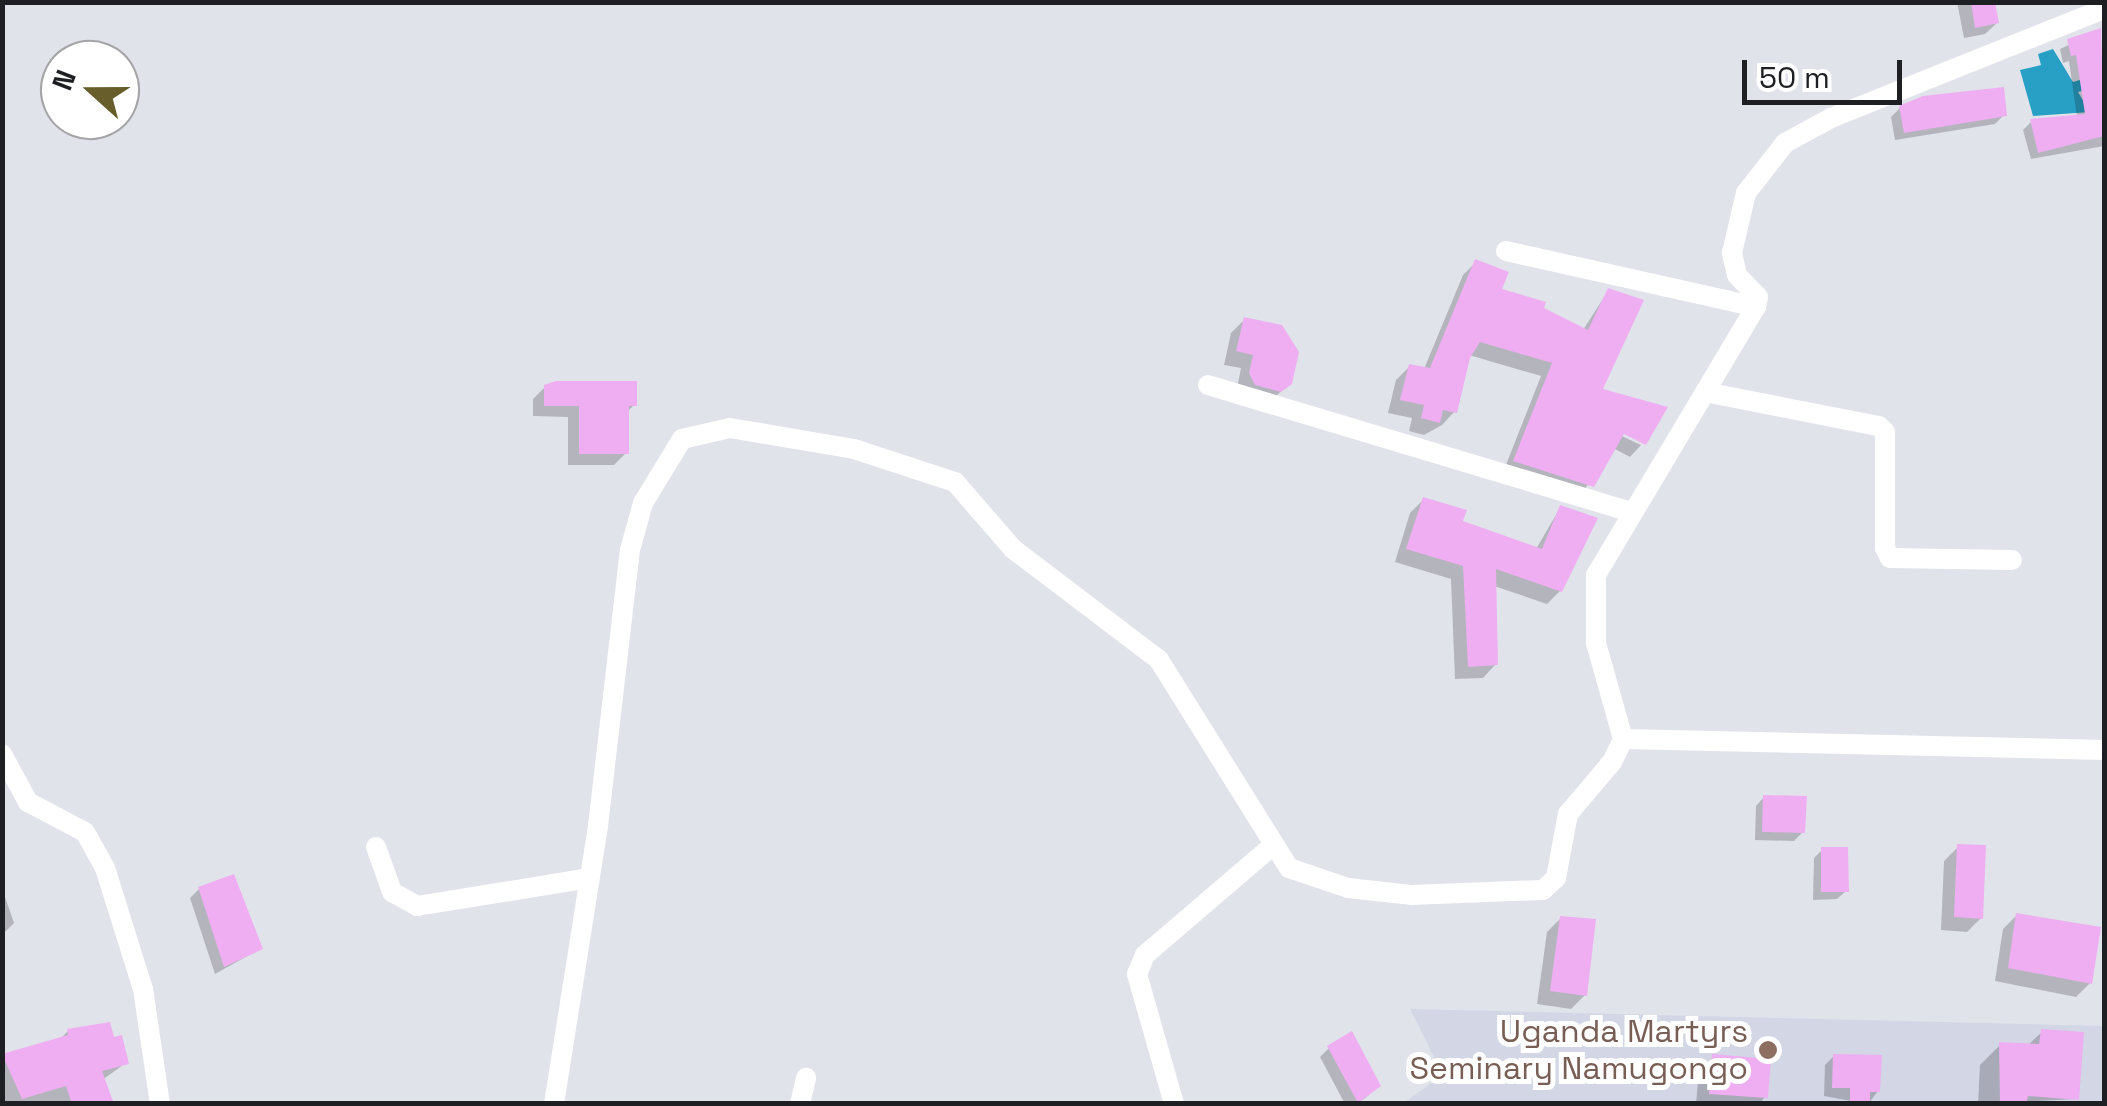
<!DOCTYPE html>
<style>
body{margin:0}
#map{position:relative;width:2107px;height:1106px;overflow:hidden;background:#e1e3eb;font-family:"Space Grotesk",sans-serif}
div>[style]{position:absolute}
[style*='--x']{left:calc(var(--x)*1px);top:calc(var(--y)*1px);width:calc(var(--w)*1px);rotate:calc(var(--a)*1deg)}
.built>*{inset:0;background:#d2d6e5}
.water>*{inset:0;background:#28a0c6}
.shadow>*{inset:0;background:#0003}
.building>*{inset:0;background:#eeaef1}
.street>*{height:20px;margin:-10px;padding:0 10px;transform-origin:10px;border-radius:10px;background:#fff}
.dots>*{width:28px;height:28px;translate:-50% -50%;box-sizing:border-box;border:5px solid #fff;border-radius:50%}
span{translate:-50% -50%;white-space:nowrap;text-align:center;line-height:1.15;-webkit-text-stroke:10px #fff;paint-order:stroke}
.education-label{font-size:32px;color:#785e54}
.right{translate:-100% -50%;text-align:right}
.frame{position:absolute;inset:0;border:5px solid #1e1f22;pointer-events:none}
.north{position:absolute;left:40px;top:40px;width:100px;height:100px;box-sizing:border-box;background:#fff;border:2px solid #a5a5a7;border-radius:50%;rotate:291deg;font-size:28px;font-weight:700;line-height:40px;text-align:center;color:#1e1f22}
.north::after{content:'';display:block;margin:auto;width:35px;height:45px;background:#685e2b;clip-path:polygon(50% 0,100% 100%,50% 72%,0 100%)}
.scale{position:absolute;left:1742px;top:60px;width:160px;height:45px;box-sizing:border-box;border:5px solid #1e1f22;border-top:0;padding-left:12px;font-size:30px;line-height:35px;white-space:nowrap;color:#1e1f22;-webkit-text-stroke:8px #fff;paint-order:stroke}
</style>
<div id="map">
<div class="built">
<div style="clip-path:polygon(1410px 1009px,2104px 1026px,2104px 1103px,1402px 1104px,1443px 1075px)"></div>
</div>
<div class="water">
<div style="clip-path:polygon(2053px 49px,2073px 82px,2083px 79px,2085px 90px,2078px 92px,2090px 112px,2033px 116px,2020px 70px,2041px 65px,2038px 54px)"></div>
</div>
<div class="shadow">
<div style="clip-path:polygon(1957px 2px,1994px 2px,1997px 23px,1985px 34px,1964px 38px)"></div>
<div style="clip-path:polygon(2099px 31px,2104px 146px,2031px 159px,2023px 130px,2031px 122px,2077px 117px,2069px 61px,2063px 63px,2060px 49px)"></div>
<div style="clip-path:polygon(1900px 108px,2004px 115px,1995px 124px,1895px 140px,1891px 117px)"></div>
<div style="clip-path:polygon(1476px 262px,1499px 290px,1583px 330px,1608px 291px,1600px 390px,1611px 431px,1641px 445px,1630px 457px,1613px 448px,1578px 499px,1502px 475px,1541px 376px,1469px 355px,1455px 411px,1442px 425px,1424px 435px,1409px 431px,1412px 418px,1388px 413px,1396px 380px,1410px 366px,1424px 369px,1463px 275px)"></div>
<div style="clip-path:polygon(1245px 319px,1290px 383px,1275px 397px,1237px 388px,1241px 368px,1224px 365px,1231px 333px)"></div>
<div style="clip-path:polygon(545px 387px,634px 405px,626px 413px,626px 453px,614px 465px,568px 465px,568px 417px,533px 416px,533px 399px)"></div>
<div style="clip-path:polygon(1423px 500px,1460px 523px,1536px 549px,1560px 508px,1560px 591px,1547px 604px,1494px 586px,1496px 664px,1483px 678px,1455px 679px,1451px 579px,1395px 562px,1410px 513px)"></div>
<div style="clip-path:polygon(1764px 797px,1803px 832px,1794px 841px,1755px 840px,1756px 806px)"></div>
<div style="clip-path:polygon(1958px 847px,1981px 918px,1967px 932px,1941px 930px,1944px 861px)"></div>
<div style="clip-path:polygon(1822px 850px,1846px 891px,1837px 899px,1813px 900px,1814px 858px)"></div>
<div style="clip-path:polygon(2px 888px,14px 923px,2px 935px)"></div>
<div style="clip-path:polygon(199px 889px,260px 949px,215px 974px,190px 898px)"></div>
<div style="clip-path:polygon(2017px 915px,2090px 983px,2076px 997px,1995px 981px,2003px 929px)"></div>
<div style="clip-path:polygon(1561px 918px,1585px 995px,1571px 1009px,1537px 1004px,1547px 932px)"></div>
<div style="clip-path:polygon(68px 1031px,126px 1063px,102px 1080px,109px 1104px,2px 1104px,3px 1057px,59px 1040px)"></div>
<div style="clip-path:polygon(2042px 1032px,2076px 1099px,1978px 1104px,1980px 1065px,2000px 1045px,2027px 1046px)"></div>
<div style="clip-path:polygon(1329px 1048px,1369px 1095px,1357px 1104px,1345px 1104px,1320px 1057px)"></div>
<div style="clip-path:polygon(1834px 1056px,1878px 1091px,1868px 1104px,1824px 1096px,1825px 1065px)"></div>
<div style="clip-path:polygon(1713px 1057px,1765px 1097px,1759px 1104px,1696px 1104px,1699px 1071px)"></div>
</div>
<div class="building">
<div style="clip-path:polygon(1971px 2px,1995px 2px,1999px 23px,1975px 28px)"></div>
<div style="clip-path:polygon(2101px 28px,2104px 136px,2038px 153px,2030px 119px,2085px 114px,2076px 55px,2071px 56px,2067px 39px)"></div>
<div style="clip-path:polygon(2004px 87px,2007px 116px,1904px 133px,1899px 106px,1923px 96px)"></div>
<div style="clip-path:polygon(1475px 259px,1509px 272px,1502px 289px,1546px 302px,1544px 308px,1588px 330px,1608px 288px,1644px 300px,1603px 389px,1668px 407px,1646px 445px,1624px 434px,1594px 487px,1513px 461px,1552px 363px,1480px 342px,1470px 358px,1457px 413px,1443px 410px,1440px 423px,1421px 418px,1424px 405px,1400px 400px,1409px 364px,1430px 368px)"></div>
<div style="clip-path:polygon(1244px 317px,1282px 325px,1299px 352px,1292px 384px,1281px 392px,1255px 385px,1249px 373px,1253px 355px,1236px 351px)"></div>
<div style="clip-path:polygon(556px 381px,637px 381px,637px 406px,629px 406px,629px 454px,579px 454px,579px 406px,544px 406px,544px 385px)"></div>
<div style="clip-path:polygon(1423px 497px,1467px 510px,1463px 521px,1542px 549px,1560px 505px,1598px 518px,1562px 592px,1496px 569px,1498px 665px,1468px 667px,1463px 566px,1406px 549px)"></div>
<div style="clip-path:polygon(1763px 795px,1807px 796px,1805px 833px,1762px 832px)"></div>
<div style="clip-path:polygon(1957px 844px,1986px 845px,1983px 919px,1954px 917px)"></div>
<div style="clip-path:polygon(1821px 847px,1848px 847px,1849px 892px,1821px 892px)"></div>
<div style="clip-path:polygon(234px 874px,263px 949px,224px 967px,198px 887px)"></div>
<div style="clip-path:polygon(2016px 913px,2101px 927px,2092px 984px,2008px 968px)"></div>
<div style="clip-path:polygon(1560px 916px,1596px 919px,1587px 996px,1550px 991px)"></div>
<div style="clip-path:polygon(110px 1022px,114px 1037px,122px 1035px,129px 1064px,102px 1071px,114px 1104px,72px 1104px,66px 1086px,22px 1099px,2px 1054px,68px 1035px,67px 1029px)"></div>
<div style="clip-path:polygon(2041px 1029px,2084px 1032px,2079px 1100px,2028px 1096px,2026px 1104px,2000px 1104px,1999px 1042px,2039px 1044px)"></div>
<div style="clip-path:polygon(1352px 1031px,1381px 1086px,1358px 1103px,1327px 1046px)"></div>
<div style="clip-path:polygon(1712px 1054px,1771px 1059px,1768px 1098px,1709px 1094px)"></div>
<div style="clip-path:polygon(1833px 1054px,1882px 1055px,1880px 1092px,1870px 1092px,1870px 1104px,1850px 1104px,1850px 1088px,1832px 1088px)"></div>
</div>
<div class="street">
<div style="--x:1506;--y:251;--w:256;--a:12.6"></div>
<div style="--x:1208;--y:385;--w:441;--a:16.7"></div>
<div style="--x:1705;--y:392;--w:177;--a:11.1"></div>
<div style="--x:1879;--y:426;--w:8;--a:45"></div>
<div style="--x:1885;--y:432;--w:116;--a:90"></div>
<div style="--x:1885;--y:548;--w:11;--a:63"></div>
<div style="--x:1890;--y:558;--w:122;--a:0.9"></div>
<div style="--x:1623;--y:739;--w:481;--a:1.3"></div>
<div style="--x:2;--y:754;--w:55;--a:61.6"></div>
<div style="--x:28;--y:802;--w:64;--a:27.8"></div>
<div style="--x:85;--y:832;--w:41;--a:60.9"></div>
<div style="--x:105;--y:868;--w:127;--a:72.6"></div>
<div style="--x:143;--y:989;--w:116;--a:81.6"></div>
<div style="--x:376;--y:847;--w:48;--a:70.4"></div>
<div style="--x:392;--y:892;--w:29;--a:29"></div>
<div style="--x:417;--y:906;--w:174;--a:-9.2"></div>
<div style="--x:554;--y:1104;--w:281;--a:-81"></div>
<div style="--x:598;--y:826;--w:278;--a:-83.4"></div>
<div style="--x:630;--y:550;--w:49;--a:-74.5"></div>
<div style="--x:643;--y:503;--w:75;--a:-58.6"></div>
<div style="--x:682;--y:439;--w:49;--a:-12.9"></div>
<div style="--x:730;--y:428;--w:126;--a:9.6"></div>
<div style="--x:854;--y:449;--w:106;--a:18.1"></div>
<div style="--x:955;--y:482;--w:89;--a:49.1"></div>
<div style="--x:1013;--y:549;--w:183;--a:37.2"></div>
<div style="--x:1159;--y:660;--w:245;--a:58"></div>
<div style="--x:1289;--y:868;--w:62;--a:18.7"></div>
<div style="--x:1348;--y:888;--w:63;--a:6.3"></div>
<div style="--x:1411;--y:895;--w:132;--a:-2.2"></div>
<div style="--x:1543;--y:890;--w:18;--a:-43"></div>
<div style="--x:1556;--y:878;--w:65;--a:-79.4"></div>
<div style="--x:1568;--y:814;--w:68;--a:-49.8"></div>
<div style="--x:1612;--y:762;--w:25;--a:-64"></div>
<div style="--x:1623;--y:739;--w:100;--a:-105.7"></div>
<div style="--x:1596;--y:643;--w:68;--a:-90"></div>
<div style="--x:1596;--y:575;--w:312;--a:-59.2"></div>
<div style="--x:1756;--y:307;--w:10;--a:-79"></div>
<div style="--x:1758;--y:297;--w:30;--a:-134"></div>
<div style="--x:1737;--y:275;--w:23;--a:-103"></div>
<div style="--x:1732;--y:253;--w:62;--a:-76.9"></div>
<div style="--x:1746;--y:193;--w:63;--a:-52"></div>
<div style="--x:1785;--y:143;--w:52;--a:-28.5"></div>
<div style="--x:1831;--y:118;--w:294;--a:-21.8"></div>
<div style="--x:800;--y:1104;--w:27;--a:-77"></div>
<div style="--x:1174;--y:1104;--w:135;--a:-105.9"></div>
<div style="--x:1137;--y:974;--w:21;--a:-67"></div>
<div style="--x:1145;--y:955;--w:166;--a:-40.6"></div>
</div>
<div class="dots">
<div style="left:1768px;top:1050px;background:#8d6e63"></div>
</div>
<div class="education-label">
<span class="right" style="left:1748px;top:1050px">Uganda Martyrs<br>Seminary Namugongo</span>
</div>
<div class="frame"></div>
<div class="north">N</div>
<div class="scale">50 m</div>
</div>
